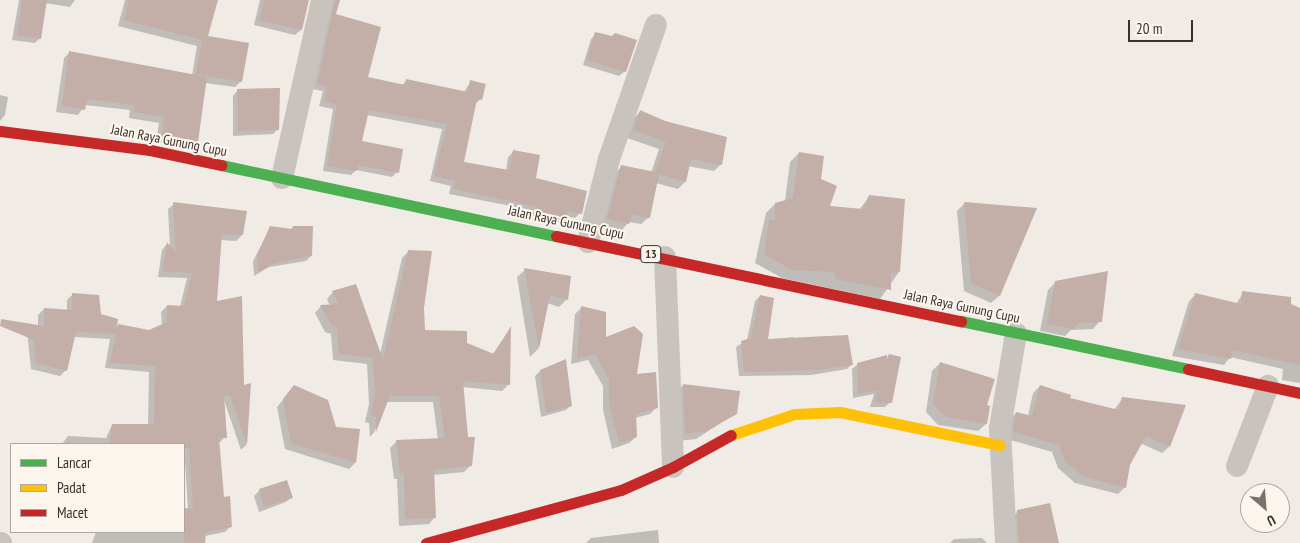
<!DOCTYPE html>
<style>
body{margin:0}
#map{position:relative;width:1300px;height:543px;overflow:hidden;background:#f0ebe5;font-family:"PT Sans Narrow",sans-serif}
div>[style]{position:absolute}
[style*='--x']{left:calc(var(--x)*1px);top:calc(var(--y)*1px);width:calc(var(--w)*1px);rotate:calc(var(--a)*1deg)}
.shadow>*{inset:0;background:#0003}
.building>*{inset:0;background:#c3afa7}
.street>*{height:22px;margin:-11px;padding:0 11px;transform-origin:11px;border-radius:11px;background:#c9c3be}
.fast>*{height:11px;margin:-5.5px;padding:0 5.5px;transform-origin:5.5px;border-radius:5.5px;background:#4caf50}
.slow>*{height:11px;margin:-5.5px;padding:0 5.5px;transform-origin:5.5px;border-radius:5.5px;background:#ffc107}
.jam>*{height:11px;margin:-5.5px;padding:0 5.5px;transform-origin:5.5px;border-radius:5.5px;background:#c62828}
span{translate:-50% -50%;white-space:nowrap;text-align:center;line-height:1.15;-webkit-text-stroke:4px #fbf5ee;paint-order:stroke}
.shield-label span{padding:1px 4px;background:#fbf5ee;border:1px solid;border-radius:4px;-webkit-text-stroke-width:0}
.shield-label{font-size:12px;color:#3b302b;font-weight:700}
.street-label{font-size:14px;color:#3b302b}
.legend{position:absolute;left:10px;top:443px;width:175px;height:90px;box-sizing:border-box;background:#fbf5ee;border:1px solid #aea6a0;margin:0;padding:6px 9px;list-style:none;font-size:15px;color:#3b302b}
.legend li{display:flex;align-items:center;gap:10px;height:25px}
.legend b{width:25px;border:1px solid #aea6a0}
.north{position:absolute;left:1240px;top:483px;width:50px;height:50px;box-sizing:border-box;background:#fbf5ee;border:1px solid #aea6a0;border-radius:50%;rotate:153deg;font-size:14px;font-weight:700;line-height:20px;text-align:center;color:#3b302b}
.north::after{content:'';display:block;margin:auto;width:18px;height:22px;background:#7a716c;clip-path:polygon(50% 0,100% 100%,50% 72%,0 100%)}
.scale{position:absolute;left:1128px;top:20px;width:65px;height:22px;box-sizing:border-box;border:2px solid #3b302b;border-top:0;padding-left:6px;font-size:15px;line-height:18px;white-space:nowrap;color:#3b302b;-webkit-text-stroke:4px #fbf5ee;paint-order:stroke}
</style>
<div id="map">
<div class="shadow">
<div style="clip-path:polygon(19px 0,75px 0,70px 7px,45px 3px,40px 38px,35px 43px,12px 40px)"></div>
<div style="clip-path:polygon(125px 0,216px 0,206px 37px,241px 81px,235px 87px,205px 83px,196px 141px,190px 147px,156px 142px,159px 123px,129px 118px,130px 110px,85px 105px,78px 115px,56px 112px,64px 58px,70px 52px,192px 76px,197px 46px,118px 26px)"></div>
<div style="clip-path:polygon(260px 0,308px 0,301px 30px,295px 35px,254px 25px)"></div>
<div style="clip-path:polygon(328px 0,339px 0,335px 15px,366px 78px,401px 86px,406px 81px,464px 92px,471px 81px,481px 99px,475px 104px,462px 163px,506px 171px,508px 157px,513px 152px,534px 179px,580px 213px,575px 218px,565px 216px,565px 218px,560px 223px,532px 216px,533px 212px,563px 219px,563px 216px,449px 194px,451px 186px,430px 181px,442px 129px,367px 115px,360px 142px,397px 172px,392px 177px,356px 170px,351px 175px,323px 171px,333px 109px,319px 106px,323px 91px,312px 89px)"></div>
<div style="clip-path:polygon(596px 34px,625px 71px,619px 76px,583px 65px,591px 39px)"></div>
<div style="clip-path:polygon(238px 90px,278px 129px,273px 134px,233px 136px,233px 96px)"></div>
<div style="clip-path:polygon(0 95px,8px 97px,5px 115px,0 121px)"></div>
<div style="clip-path:polygon(640px 112px,721px 164px,714px 171px,688px 166px,685px 182px,678px 189px,656px 183px,649px 217px,641px 224px,629px 222px,621px 231px,601px 226px,614px 174px,621px 167px,651px 173px,659px 149px,627px 138px,633px 119px)"></div>
<div style="clip-path:polygon(799px 153px,819px 180px,828px 207px,859px 210px,870px 196px,899px 272px,880px 299px,782px 278px,755px 263px,766px 213px,775px 204px,785px 201px,790px 162px)"></div>
<div style="clip-path:polygon(965px 203px,1035px 209px,999px 296px,991px 303px,964px 291px,957px 211px)"></div>
<div style="clip-path:polygon(174px 204px,242px 235px,236px 241px,220px 240px,216px 302px,243px 387px,249px 385px,246px 445px,241px 450px,224px 400px,225px 437px,219px 443px,223px 498px,231px 526px,225px 532px,205px 536px,203px 543px,92px 543px,96px 532px,184px 532px,184px 511px,188px 510px,184px 444px,62px 444px,68px 436px,106px 438px,112px 425px,148px 426px,149px 372px,105px 368px,110px 339px,74px 337px,66px 370px,60px 376px,31px 369px,27px 331px,38px 326px,38px 315px,44px 309px,67px 311px,67px 300px,73px 294px,115px 328px,118px 325px,149px 331px,162px 325px,161px 312px,167px 306px,180px 307px,187px 278px,158px 277px,162px 250px,167px 244px,170px 247px,168px 209px)"></div>
<div style="clip-path:polygon(271px 227px,290px 230px,293px 227px,311px 256px,306px 261px,269px 267px,254px 276px,253px 261px)"></div>
<div style="clip-path:polygon(409px 251px,423px 308px,424px 331px,492px 355px,510px 329px,509px 384px,502px 391px,462px 387px,471px 465px,464px 472px,433px 475px,435px 517px,429px 524px,399px 526px,397px 479px,394px 479px,390px 448px,397px 441px,438px 440px,433px 402px,386px 402px,375px 431px,370px 437px,369px 423px,365px 422px,369px 404px,367px 364px,333px 360px,331px 334px,325px 332px,315px 313px,321px 306px,330px 306px,327px 299px,333px 292px,380px 354px,402px 258px)"></div>
<div style="clip-path:polygon(525px 270px,570px 278px,566px 300px,559px 307px,547px 303px,538px 349px,530px 357px,517px 277px)"></div>
<div style="clip-path:polygon(1056px 282px,1100px 321px,1093px 329px,1071px 330px,1065px 336px,1040px 331px,1048px 290px)"></div>
<div style="clip-path:polygon(1243px 293px,1300px 310px,1300px 383px,1282px 380px,1283px 369px,1230px 357px,1224px 365px,1172px 356px,1189px 301px,1195px 295px,1236px 304px)"></div>
<div style="clip-path:polygon(760px 296px,767px 340px,794px 337px,794px 340px,852px 364px,847px 369px,811px 375px,739px 376px,736px 347px,747px 340px,755px 301px)"></div>
<div style="clip-path:polygon(582px 307px,656px 408px,650px 414px,635px 418px,636px 437px,629px 443px,612px 449px,603px 410px,603px 386px,588px 360px,571px 364px,575px 314px)"></div>
<div style="clip-path:polygon(889px 355px,890px 402px,885px 407px,870px 407px,874px 394px,853px 398px,852px 369px,858px 364px,886px 359px)"></div>
<div style="clip-path:polygon(940px 363px,985px 406px,986px 424px,978px 431px,938px 425px,926px 412px,932px 371px)"></div>
<div style="clip-path:polygon(540px 371px,571px 405px,566px 410px,541px 417px,535px 376px)"></div>
<div style="clip-path:polygon(683px 385px,735px 414px,696px 439px,678px 441px,676px 393px)"></div>
<div style="clip-path:polygon(1040px 386px,1068px 398px,1114px 410px,1122px 399px,1169px 447px,1162px 453px,1140px 443px,1129px 464px,1125px 487px,1118px 494px,1075px 483px,1058px 468px,1052px 452px,1007px 439px,1009px 420px,1016px 413px,1028px 416px,1033px 393px)"></div>
<div style="clip-path:polygon(288px 394px,335px 428px,358px 431px,355px 463px,349px 469px,285px 449px,277px 407px)"></div>
<div style="clip-path:polygon(260px 490px,291px 497px,286px 502px,259px 512px,254px 496px)"></div>
<div style="clip-path:polygon(1018px 511px,1058px 543px,1012px 543px,1011px 519px)"></div>
<div style="clip-path:polygon(658px 530px,659px 543px,586px 543px,591px 538px)"></div>
<div style="clip-path:polygon(982px 538px,987px 543px,950px 543px,954px 539px)"></div>
</div>
<div class="building">
<div style="clip-path:polygon(22px 0,47px 0,41px 39px,17px 35px)"></div>
<div style="clip-path:polygon(129px 0,218px 0,208px 36px,249px 43px,242px 82px,196px 74px,202px 40px,124px 20px)"></div>
<div style="clip-path:polygon(264px 0,309px 0,302px 30px,259px 20px)"></div>
<div style="clip-path:polygon(335px 0,340px 0,336px 14px,381px 27px,368px 77px,405px 85px,406px 79px,468px 92px,470px 80px,486px 84px,482px 100px,477px 99px,464px 162px,509px 170px,513px 150px,540px 155px,536px 178px,587px 191px,582px 214px,568px 211px,566px 218px,537px 211px,538px 207px,454px 189px,455px 181px,434px 176px,447px 124px,369px 110px,362px 141px,403px 149px,399px 173px,358px 165px,357px 171px,327px 166px,337px 104px,324px 101px,327px 87px,317px 84px)"></div>
<div style="clip-path:polygon(595px 32px,612px 36px,615px 33px,637px 40px,626px 72px,587px 60px)"></div>
<div style="clip-path:polygon(69px 51px,207px 77px,198px 142px,162px 136px,164px 117px,134px 112px,135px 105px,87px 99px,85px 110px,62px 106px)"></div>
<div style="clip-path:polygon(280px 88px,279px 130px,238px 131px,237px 89px)"></div>
<div style="clip-path:polygon(640px 110px,665px 121px,727px 137px,722px 165px,691px 159px,686px 182px,659px 174px,650px 218px,632px 214px,629px 224px,607px 219px,621px 165px,655px 172px,666px 142px,633px 130px)"></div>
<div style="clip-path:polygon(799px 152px,824px 156px,821px 179px,837px 186px,830px 206px,863px 209px,869px 195px,905px 199px,900px 272px,891px 273px,891px 290px,836px 279px,835px 272px,792px 270px,764px 254px,769px 220px,775px 221px,775px 203px,793px 198px)"></div>
<div style="clip-path:polygon(173px 202px,247px 211px,243px 235px,222px 234px,217px 301px,242px 296px,244px 385px,251px 383px,247px 445px,230px 395px,224px 396px,227px 438px,219px 438px,224px 497px,230px 496px,232px 527px,206px 532px,205px 543px,184px 543px,184px 508px,193px 509px,189px 448px,184px 448px,184px 444px,109px 444px,112px 424px,154px 424px,155px 366px,110px 363px,116px 334px,76px 332px,67px 371px,36px 363px,34px 340px,0 326px,1px 319px,44px 326px,44px 308px,72px 310px,72px 293px,99px 295px,101px 314px,118px 319px,116px 331px,118px 324px,149px 330px,167px 322px,167px 305px,184px 306px,192px 273px,163px 271px,167px 242px,176px 253px)"></div>
<div style="clip-path:polygon(964px 202px,1037px 208px,1000px 296px,971px 283px)"></div>
<div style="clip-path:polygon(270px 226px,292px 229px,293px 226px,313px 226px,312px 256px,275px 263px,258px 272px,257px 255px)"></div>
<div style="clip-path:polygon(408px 250px,432px 251px,424px 308px,425px 330px,467px 331px,467px 343px,494px 354px,511px 326px,510px 385px,463px 381px,468px 437px,475px 437px,472px 466px,434px 470px,436px 518px,405px 519px,404px 473px,400px 473px,396px 440px,445px 438px,439px 396px,391px 396px,391px 393px,376px 432px,376px 417px,370px 415px,375px 397px,373px 358px,339px 354px,337px 327px,332px 325px,320px 305px,339px 304px,332px 291px,356px 284px,383px 360px)"></div>
<div style="clip-path:polygon(524px 268px,571px 276px,568px 300px,550px 295px,539px 349px)"></div>
<div style="clip-path:polygon(1108px 271px,1102px 322px,1078px 323px,1073px 329px,1047px 324px,1055px 281px)"></div>
<div style="clip-path:polygon(1242px 291px,1291px 297px,1291px 304px,1300px 308px,1300px 365px,1233px 350px,1231px 359px,1178px 349px,1195px 293px,1241px 304px)"></div>
<div style="clip-path:polygon(760px 295px,774px 298px,768px 339px,848px 335px,853px 365px,817px 370px,744px 372px,741px 341px,751px 338px)"></div>
<div style="clip-path:polygon(581px 306px,606px 312px,606px 337px,634px 326px,643px 334px,637px 374px,656px 372px,658px 408px,636px 414px,637px 437px,619px 443px,609px 403px,609px 379px,595px 354px,577px 359px)"></div>
<div style="clip-path:polygon(889px 354px,901px 357px,892px 403px,874px 402px,878px 390px,858px 394px,857px 363px,887px 355px,887px 361px)"></div>
<div style="clip-path:polygon(566px 359px,572px 406px,546px 413px,540px 370px)"></div>
<div style="clip-path:polygon(940px 362px,995px 379px,987px 405px,990px 406px,987px 424px,946px 417px,933px 404px)"></div>
<div style="clip-path:polygon(683px 384px,740px 391px,737px 414px,704px 432px,685px 434px)"></div>
<div style="clip-path:polygon(294px 385px,328px 400px,336px 427px,360px 429px,356px 463px,291px 443px,283px 399px)"></div>
<div style="clip-path:polygon(1040px 385px,1071px 395px,1070px 398px,1119px 410px,1122px 397px,1186px 405px,1170px 447px,1146px 436px,1130px 465px,1126px 488px,1082px 476px,1065px 461px,1059px 445px,1013px 432px,1016px 412px,1032px 416px)"></div>
<div style="clip-path:polygon(287px 480px,293px 498px,264px 507px,259px 489px)"></div>
<div style="clip-path:polygon(1050px 503px,1059px 543px,1019px 543px,1017px 510px)"></div>
</div>
<div class="street">
<div style="--x:282;--y:178;--w:182;--a:-77.3"></div>
<div style="--x:588;--y:242;--w:86;--a:-75.8"></div>
<div style="--x:609;--y:159;--w:142;--a:-70.7"></div>
<div style="--x:665;--y:257;--w:210;--a:87.8"></div>
<div style="--x:1237;--y:466;--w:86;--a:-68.8"></div>
<div style="--x:0;--y:543;--w:1;--a:0"></div>
<div style="--x:1006;--y:543;--w:115;--a:-93"></div>
<div style="--x:1000;--y:428;--w:96;--a:-80.4"></div>
</div>
<div class="fast">
<div style="--x:221;--y:165;--w:342;--a:12"></div>
<div style="--x:961;--y:321;--w:232;--a:11.9"></div>
</div>
<div class="slow">
<div style="--x:731;--y:435;--w:66;--a:-18.4"></div>
<div style="--x:794;--y:414;--w:46;--a:-2.5"></div>
<div style="--x:840;--y:412;--w:163;--a:11.7"></div>
</div>
<div class="jam">
<div style="--x:0;--y:131;--w:151;--a:7.2"></div>
<div style="--x:150;--y:150;--w:73;--a:11.9"></div>
<div style="--x:556;--y:236;--w:414;--a:11.9"></div>
<div style="--x:1188;--y:369;--w:115;--a:12.1"></div>
<div style="--x:426;--y:543;--w:202;--a:-15.2"></div>
<div style="--x:621;--y:490;--w:57;--a:-23.9"></div>
<div style="--x:673;--y:467;--w:66;--a:-28.9"></div>
</div>
<div class="shield-label">
<span style="left:651px;top:254px">13</span>
</div>
<div class="street-label">
<span style="left:169px;top:140px;rotate:11deg">Jalan Raya Gunung Cupu</span>
<span style="left:566px;top:222px;rotate:12deg">Jalan Raya Gunung Cupu</span>
<span style="left:962px;top:306px;rotate:12deg">Jalan Raya Gunung Cupu</span>
</div>
<ul class="legend">
<li><b style="height:6px;background:#4caf50"></b>Lancar</li>
<li><b style="height:6px;background:#ffc107"></b>Padat</li>
<li><b style="height:6px;background:#c62828"></b>Macet</li>
</ul>
<div class="north">U</div>
<div class="scale">20 m</div>
</div>
